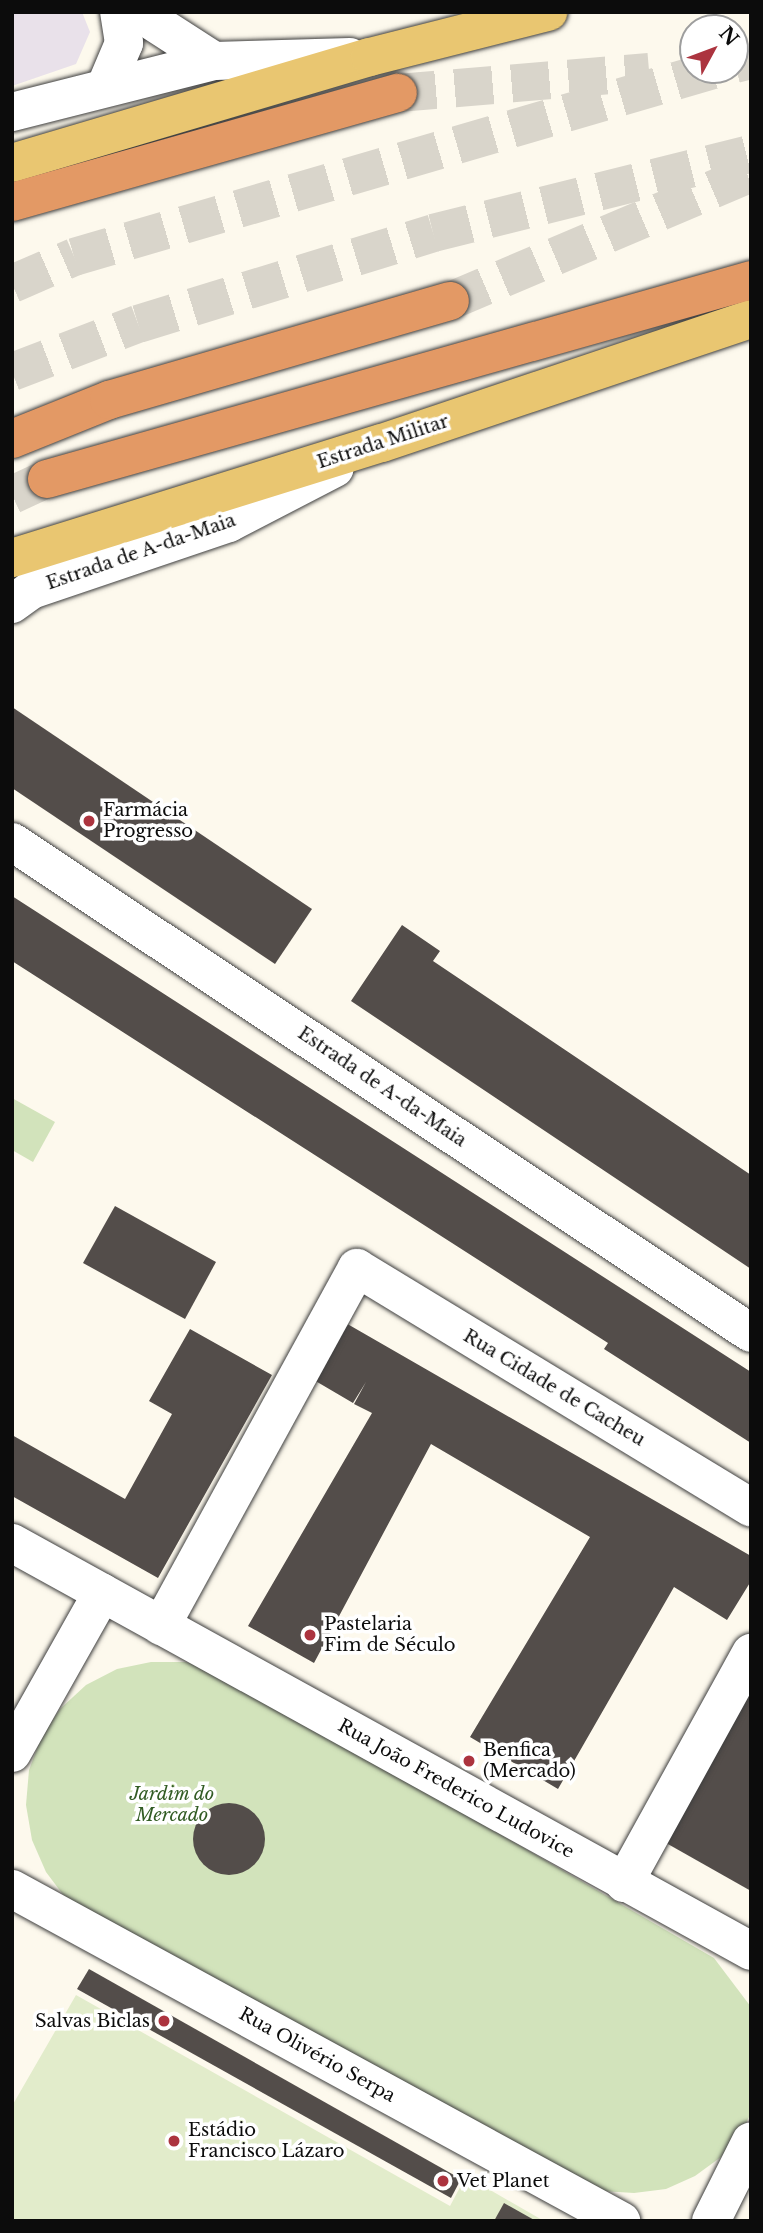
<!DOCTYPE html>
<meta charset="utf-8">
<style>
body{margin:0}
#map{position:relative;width:763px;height:2233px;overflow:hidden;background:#fdf9ed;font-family:"Libre Baskerville",serif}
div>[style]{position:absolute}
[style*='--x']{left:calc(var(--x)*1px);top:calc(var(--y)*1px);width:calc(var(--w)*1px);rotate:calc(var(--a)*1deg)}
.industrial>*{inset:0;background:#e9e1ea}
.green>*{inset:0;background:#d2e3bb}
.pitch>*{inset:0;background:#e2eccb}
.building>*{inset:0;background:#534d4a}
.round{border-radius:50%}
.highway-tunnel>*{height:38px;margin-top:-19px;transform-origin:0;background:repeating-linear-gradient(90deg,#d9d5cb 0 38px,transparent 0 57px)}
.roads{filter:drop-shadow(0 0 2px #3f3f3f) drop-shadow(0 0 2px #3f3f3f)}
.minor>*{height:38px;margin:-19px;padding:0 19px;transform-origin:19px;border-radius:19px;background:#fff}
.major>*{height:38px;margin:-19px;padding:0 19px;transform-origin:19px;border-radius:19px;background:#e9c671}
.highway>*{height:38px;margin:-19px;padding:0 19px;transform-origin:19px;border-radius:19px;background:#e39965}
.dots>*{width:19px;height:19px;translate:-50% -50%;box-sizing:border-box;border:4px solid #fff;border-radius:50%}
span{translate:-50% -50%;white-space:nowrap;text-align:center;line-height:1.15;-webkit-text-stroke:7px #fff;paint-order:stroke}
.street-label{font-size:18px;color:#0c0c0c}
.poi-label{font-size:18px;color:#0c0c0c}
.left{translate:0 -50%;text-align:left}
.right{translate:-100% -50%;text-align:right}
.park-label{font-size:18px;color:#325c24;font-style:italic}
.frame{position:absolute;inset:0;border:14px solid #0c0c0c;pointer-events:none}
.north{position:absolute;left:679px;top:14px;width:70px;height:70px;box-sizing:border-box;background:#fff;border:2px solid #9e9e9e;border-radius:50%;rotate:49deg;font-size:19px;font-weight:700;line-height:28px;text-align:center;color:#0c0c0c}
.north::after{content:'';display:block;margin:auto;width:24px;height:32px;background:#ac343f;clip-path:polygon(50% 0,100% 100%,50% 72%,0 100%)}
</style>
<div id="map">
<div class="industrial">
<div style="clip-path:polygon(12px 12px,82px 12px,90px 32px,76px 64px,12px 86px)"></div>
</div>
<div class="green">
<div style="clip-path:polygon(12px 1098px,55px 1122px,33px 1162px,12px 1150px)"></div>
<div style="clip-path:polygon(151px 1662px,186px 1662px,220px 1672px,714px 1958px,751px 2007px,751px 2113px,741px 2133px,721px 2157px,695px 2176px,666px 2189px,634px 2193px,602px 2191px,67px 1900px,46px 1872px,32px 1840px,26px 1805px,29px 1770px,41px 1738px,60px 1709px,86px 1685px,117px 1669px)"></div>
</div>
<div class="pitch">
<div style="clip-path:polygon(76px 1995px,450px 2206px,466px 2176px,544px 2221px,12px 2221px,12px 2106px)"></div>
</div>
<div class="building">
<div style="clip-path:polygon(12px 707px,312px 909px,275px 964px,12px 788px)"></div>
<div style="clip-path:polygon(12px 896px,751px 1372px,751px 1443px,604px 1349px,608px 1343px,12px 961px)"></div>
<div style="clip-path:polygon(402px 925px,440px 951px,433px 961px,751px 1175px,751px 1269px,351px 1001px)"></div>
<div style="clip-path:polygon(115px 1206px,216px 1262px,185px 1319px,83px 1263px)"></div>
<div style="clip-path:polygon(337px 1318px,751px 1556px,751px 1581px,727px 1620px,674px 1587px,558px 1789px,470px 1737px,590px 1537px,431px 1444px,314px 1663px,248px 1626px,372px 1413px,354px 1404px,366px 1382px,353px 1403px,307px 1376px)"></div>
<div style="clip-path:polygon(190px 1329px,272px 1375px,158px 1578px,12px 1496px,12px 1435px,125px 1499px,172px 1414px,149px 1401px)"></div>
<div style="clip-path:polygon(751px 1681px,751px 1891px,659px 1839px)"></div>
<div class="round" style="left:193px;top:1803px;width:72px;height:72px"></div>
<div style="clip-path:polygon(89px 1969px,461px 2179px,451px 2198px,77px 1989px)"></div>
<div style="clip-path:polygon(504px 2203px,536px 2221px,494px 2221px)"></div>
</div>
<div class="highway-tunnel">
<div style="--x:735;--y:64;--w:16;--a:-14"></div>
<div style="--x:398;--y:93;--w:252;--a:-4.8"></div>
<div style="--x:12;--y:284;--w:68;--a:-23.5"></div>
<div style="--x:74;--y:257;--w:666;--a:-16.31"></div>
<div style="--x:450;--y:301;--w:327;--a:-23"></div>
<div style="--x:12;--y:372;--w:135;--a:-20.9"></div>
<div style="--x:138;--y:324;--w:309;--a:-17.1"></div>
<div style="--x:433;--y:233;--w:328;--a:-14"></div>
<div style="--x:12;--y:495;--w:38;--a:-25"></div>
</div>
<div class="roads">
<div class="minor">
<div style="--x:138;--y:12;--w:90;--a:32.8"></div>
<div style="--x:105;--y:88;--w:49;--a:-67.1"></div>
<div style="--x:124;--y:43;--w:31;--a:-99"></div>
<div style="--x:12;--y:112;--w:208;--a:-14.2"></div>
<div style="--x:214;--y:61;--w:136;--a:-1.7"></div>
<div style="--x:12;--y:604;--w:24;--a:-36"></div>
<div style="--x:31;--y:590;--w:209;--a:-18.7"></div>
<div style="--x:229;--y:523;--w:119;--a:-27.4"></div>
<div style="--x:12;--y:842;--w:887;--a:33.6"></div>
<div style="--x:12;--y:1543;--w:844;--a:28.9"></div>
<div style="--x:161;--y:1626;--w:408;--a:-61.3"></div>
<div style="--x:357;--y:1268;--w:461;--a:31.3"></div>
<div style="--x:12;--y:1753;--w:184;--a:-60.6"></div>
<div style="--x:624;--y:1883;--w:263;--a:-61.1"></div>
<div style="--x:12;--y:1889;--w:694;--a:28.6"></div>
<div style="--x:711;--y:2221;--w:89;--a:-63.4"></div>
</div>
<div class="major">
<div style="--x:12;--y:163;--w:373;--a:-16.5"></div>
<div style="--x:370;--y:57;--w:184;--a:-14.2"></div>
<div style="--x:12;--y:558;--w:387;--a:-17.3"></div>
<div style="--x:382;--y:443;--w:389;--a:-18.6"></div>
</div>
<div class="highway">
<div style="--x:12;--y:202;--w:401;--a:-15.8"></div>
<div style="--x:12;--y:439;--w:105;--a:-21.9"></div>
<div style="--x:109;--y:400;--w:355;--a:-16.2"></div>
<div style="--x:47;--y:479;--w:732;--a:-15.78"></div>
</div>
</div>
<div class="dots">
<div style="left:89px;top:821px;background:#ac343f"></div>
<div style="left:310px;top:1635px;background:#ac343f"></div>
<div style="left:469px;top:1761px;background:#ac343f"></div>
<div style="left:164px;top:2021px;background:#ac343f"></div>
<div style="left:174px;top:2141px;background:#ac343f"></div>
<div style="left:443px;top:2181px;background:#ac343f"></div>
</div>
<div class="street-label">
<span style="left:383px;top:442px;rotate:-18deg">Estrada Militar</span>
<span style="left:141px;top:552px;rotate:-19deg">Estrada de A-da-Maia</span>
<span style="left:382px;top:1087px;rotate:34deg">Estrada de A-da-Maia</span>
<span style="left:554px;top:1388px;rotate:31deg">Rua Cidade de Cacheu</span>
<span style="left:456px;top:1789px;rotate:29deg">Rua João Frederico Ludovice</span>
<span style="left:317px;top:2055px;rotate:29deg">Rua Olivério Serpa</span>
</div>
<div class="poi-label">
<span class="left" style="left:103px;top:821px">Farmácia<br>Progresso</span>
<span class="left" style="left:324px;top:1635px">Pastelaria<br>Fim de Século</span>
<span class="left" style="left:483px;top:1761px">Benfica<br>(Mercado)</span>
<span class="right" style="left:150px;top:2021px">Salvas Biclas</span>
<span class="left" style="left:188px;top:2141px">Estádio<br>Francisco Lázaro</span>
<span class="left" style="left:457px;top:2181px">Vet Planet</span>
</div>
<div class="park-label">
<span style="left:172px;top:1805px">Jardim do<br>Mercado</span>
</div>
<div class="frame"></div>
<div class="north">N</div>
</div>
